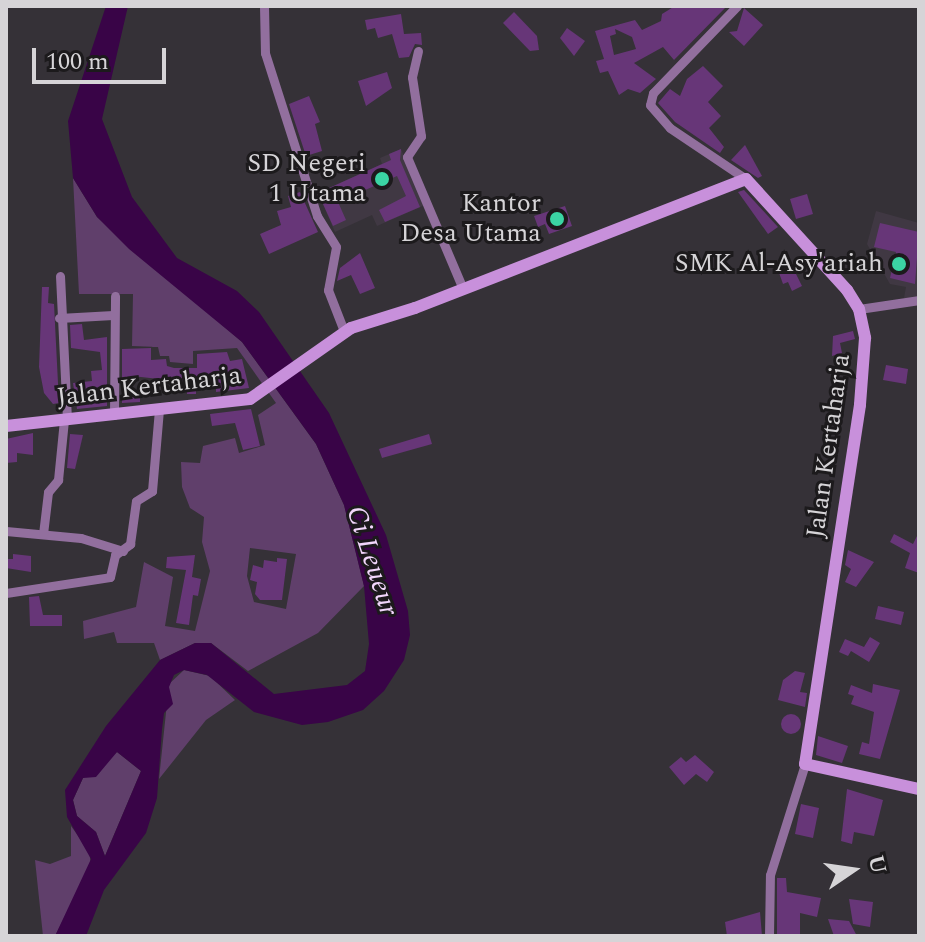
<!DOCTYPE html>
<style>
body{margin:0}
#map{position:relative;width:925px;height:942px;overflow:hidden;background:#353137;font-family:Spectral,serif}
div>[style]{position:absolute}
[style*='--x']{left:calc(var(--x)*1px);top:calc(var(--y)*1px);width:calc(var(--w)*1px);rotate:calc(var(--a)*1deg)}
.built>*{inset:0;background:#403843}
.green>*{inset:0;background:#603f6b}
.water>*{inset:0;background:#390447}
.building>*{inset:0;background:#673678}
.round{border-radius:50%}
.street>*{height:9px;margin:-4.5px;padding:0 4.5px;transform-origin:4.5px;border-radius:4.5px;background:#926f9e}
.secondary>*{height:12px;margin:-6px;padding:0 6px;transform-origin:6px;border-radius:6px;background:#c890db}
.dots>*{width:22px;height:22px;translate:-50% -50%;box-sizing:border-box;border:4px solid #1c1a1c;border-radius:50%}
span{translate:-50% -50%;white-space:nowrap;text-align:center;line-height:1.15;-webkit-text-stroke:6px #1c1a1c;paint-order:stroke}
.poi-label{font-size:26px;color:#d6d4d7}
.right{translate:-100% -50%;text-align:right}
.street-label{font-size:26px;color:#d6d4d7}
.water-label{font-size:28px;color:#f2d6fc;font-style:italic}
.frame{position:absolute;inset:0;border:8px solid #d6d4d7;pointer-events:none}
.north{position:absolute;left:813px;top:830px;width:80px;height:80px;-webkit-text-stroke:6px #1c1a1c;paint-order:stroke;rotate:77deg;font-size:22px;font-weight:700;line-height:32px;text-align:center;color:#d6d4d7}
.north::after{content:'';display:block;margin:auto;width:28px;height:36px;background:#d6d4d7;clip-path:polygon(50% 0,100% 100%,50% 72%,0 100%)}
.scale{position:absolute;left:32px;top:48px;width:134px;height:36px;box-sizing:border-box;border:4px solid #d6d4d7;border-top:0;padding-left:10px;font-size:24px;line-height:28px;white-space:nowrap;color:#d6d4d7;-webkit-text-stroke:6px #1c1a1c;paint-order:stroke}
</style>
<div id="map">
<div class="built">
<div style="clip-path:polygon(401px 149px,425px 205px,377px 226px,372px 215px,335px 232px,318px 193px,382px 164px,380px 158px)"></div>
<div style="clip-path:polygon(876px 211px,919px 223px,919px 298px,904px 298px,906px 287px,890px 284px,867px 244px)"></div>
</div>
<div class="green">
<div style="clip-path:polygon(evenodd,73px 178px,97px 217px,242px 342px,316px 444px,344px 505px,364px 586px,318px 633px,248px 671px,211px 643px,195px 643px,160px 660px,154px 643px,117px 643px,114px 632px,84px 639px,83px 621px,136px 607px,144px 562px,173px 577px,165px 626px,195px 631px,210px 571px,202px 542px,204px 517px,190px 508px,182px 487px,181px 462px,200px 463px,203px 446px,235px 438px,239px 453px,265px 445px,258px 415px,276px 403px,237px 348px,193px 351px,193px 364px,170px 362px,169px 356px,160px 356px,158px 347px,132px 346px,133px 294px,79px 294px,73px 178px,250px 548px,296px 554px,286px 609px,254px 602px,247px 576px,250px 548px)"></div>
<div style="clip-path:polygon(184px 670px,210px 676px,235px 700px,206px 720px,159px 779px,169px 684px)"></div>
<div style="clip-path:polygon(117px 752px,141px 771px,105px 856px,96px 832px,77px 816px,73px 800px,83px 778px)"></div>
<div style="clip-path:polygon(71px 826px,89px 851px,91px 865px,55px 936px,43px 936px,35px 860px,50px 864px,71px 856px)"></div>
</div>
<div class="water">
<div style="clip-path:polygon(evenodd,106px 6px,128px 6px,102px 119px,132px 197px,177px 258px,237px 291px,259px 312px,329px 413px,386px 535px,408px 611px,410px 635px,404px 660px,384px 691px,363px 710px,328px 722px,302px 725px,254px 712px,207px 675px,184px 670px,174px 675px,169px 687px,173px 704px,164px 713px,162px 729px,157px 798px,146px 833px,104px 890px,86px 936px,55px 936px,91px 859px,67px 817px,65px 790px,106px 726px,160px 660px,195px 643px,211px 643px,274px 694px,347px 685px,365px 671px,369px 644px,364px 586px,344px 505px,316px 444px,242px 342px,129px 249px,97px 217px,73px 178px,68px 121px,106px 6px,117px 752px,141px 771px,105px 856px,96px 832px,77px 816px,73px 800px,83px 778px,96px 777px,117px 752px)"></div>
</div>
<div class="building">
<div style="clip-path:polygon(evenodd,675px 6px,727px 6px,674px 60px,663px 47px,634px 63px,656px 79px,640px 93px,628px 89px,619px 95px,608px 71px,600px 73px,596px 61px,604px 59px,595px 31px,635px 20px,642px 30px,661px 21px,662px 14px,675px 6px,615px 29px,632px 37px,636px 49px,614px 55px,610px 36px,616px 34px,615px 29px)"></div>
<div style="clip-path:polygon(744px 8px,763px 25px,744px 46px,729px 32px,737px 31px)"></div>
<div style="clip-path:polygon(514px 12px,537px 36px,539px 50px,530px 51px,503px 23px)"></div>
<div style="clip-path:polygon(401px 14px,404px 34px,421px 33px,422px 45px,415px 44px,409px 57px,399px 58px,392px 34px,378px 38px,375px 28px,367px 30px,365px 20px)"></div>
<div style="clip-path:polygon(567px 28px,585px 41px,574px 56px,560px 38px)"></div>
<div style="clip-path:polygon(703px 66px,723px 86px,708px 102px,721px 116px,709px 128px,724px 147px,720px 153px,675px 122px,658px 103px,670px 89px,680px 96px,687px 79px)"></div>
<div style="clip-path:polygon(387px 72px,392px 88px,366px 106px,358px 81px)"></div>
<div style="clip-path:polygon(309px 96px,320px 122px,315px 124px,322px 151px,306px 156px,289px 104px)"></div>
<div style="clip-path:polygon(745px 145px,762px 176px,758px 178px,731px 160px)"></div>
<div style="clip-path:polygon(401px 149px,400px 160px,420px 207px,385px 222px,379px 210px,406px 196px,397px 176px,338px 202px,346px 220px,333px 226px,318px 193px,391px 160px,389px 154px)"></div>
<div style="clip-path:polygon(744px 190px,778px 227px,768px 234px,738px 192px)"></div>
<div style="clip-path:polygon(300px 192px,318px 232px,269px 254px,260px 234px,281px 225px,277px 211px,291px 207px,288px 196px)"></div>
<div style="clip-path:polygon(807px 194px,813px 214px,796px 219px,790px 199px)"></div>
<div style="clip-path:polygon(565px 206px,572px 226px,549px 234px,545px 224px,538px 227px,534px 216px)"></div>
<div style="clip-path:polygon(880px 223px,919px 232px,915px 284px,890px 278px,896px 252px,874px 247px)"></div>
<div style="clip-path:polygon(360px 253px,375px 288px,360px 294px,351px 275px,337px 281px,340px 268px)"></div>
<div style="clip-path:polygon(789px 260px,802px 286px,792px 291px,788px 282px,783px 284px,778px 270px)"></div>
<div style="clip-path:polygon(42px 287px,49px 287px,48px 303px,54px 304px,59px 403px,53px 404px,44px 393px,39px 367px)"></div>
<div style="clip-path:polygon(82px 324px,84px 340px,107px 337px,107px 406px,77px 409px,73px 383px,92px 381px,91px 371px,102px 370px,100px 352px,71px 348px,70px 325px)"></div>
<div style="clip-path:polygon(853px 331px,855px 339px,840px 343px,842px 353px,832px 356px,833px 336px)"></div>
<div style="clip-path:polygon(151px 348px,151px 360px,166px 359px,167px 366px,174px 368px,197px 368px,197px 354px,227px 352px,230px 361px,242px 359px,249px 388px,216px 392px,216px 379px,196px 380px,196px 394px,187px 394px,186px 382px,132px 376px,130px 396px,140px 397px,140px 402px,122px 403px,122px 349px)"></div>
<div style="clip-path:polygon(886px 365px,908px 369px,906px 384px,883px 380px)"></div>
<div style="clip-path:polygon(251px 409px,260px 446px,243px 450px,235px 423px,212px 426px,210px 414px)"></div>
<div style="clip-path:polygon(33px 433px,33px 455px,17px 453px,17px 462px,6px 463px,6px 439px)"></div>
<div style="clip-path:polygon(70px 434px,83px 435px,75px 469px,67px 468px)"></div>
<div style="clip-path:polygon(429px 434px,432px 444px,382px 458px,379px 449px)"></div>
<div style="clip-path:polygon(919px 532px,919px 573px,905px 568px,910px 553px,890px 542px,894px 534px,913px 544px)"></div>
<div style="clip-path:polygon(848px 550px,874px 562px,856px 587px,845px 582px,851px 569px,845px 565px)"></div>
<div style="clip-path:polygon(13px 554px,31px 556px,31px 572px,6px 568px,6px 559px,13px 559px)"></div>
<div style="clip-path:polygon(195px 555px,192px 577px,201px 579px,198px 596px,193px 595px,189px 625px,176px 623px,186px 570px,166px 568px,167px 557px)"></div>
<div style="clip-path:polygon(277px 558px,287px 559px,282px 600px,260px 600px,255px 594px,257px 582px,250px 580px,253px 565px,263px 568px,264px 560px,277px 562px)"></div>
<div style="clip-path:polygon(39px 596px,43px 615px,62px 615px,62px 626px,30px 626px,29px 597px)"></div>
<div style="clip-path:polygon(878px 606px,904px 612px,901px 625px,875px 619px)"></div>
<div style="clip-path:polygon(870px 637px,880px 643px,869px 662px,851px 651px,848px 656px,839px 652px,845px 639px,864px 647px)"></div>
<div style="clip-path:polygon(795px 671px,805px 673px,800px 692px,807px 693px,805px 707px,778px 700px,783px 680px)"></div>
<div style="clip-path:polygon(873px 684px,900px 690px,880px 759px,859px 754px,862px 742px,869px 744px,874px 712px,851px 704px,854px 696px,848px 694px,851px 685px,872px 693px)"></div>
<div class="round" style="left:781px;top:714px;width:20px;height:20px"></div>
<div style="clip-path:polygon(818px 736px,848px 746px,842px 763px,816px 755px)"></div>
<div style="clip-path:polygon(695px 755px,714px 772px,707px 782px,696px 774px,684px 785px,669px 767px,681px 757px,686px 762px)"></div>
<div style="clip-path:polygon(847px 789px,883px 800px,874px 836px,854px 832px,852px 844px,841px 841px)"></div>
<div style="clip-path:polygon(801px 804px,819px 808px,813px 838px,795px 834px)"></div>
<div style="clip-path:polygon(777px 878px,786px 878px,787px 892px,821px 898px,817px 917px,800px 913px,800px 936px,777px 936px)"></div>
<div style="clip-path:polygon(849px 899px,873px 902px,870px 927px,853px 924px)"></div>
<div style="clip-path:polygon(760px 912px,762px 936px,727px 936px,725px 922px)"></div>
<div style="clip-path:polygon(828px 919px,849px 921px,857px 936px,834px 936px)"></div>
</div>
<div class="street">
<div style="--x:264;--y:6;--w:47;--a:88.8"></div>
<div style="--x:265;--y:53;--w:171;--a:72.3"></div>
<div style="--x:317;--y:216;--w:36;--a:58"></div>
<div style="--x:336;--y:247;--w:44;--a:100.5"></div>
<div style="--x:328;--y:290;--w:44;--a:68.7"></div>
<div style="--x:737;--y:6;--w:121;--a:134"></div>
<div style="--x:653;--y:93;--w:12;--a:104"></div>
<div style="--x:650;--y:105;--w:30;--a:49"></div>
<div style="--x:670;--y:128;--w:92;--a:33.9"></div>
<div style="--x:418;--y:51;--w:27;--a:103"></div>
<div style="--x:412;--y:77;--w:60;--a:81.3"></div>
<div style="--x:421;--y:136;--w:25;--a:124"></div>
<div style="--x:407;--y:157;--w:143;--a:67"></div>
<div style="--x:60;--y:276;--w:144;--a:87.2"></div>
<div style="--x:859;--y:309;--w:61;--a:-8.5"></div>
<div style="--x:59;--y:318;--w:54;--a:-3.2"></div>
<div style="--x:114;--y:415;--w:119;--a:-89.5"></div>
<div style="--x:6;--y:531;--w:75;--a:5.3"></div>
<div style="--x:81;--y:538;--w:44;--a:17.2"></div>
<div style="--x:43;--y:534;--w:42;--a:-83.2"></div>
<div style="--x:48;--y:492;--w:16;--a:-50"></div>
<div style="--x:58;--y:480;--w:60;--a:-84.3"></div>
<div style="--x:6;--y:593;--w:105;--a:-8.7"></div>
<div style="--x:110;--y:577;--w:23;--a:-77"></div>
<div style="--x:115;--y:555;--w:19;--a:-36"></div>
<div style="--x:130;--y:544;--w:43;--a:-82.1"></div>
<div style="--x:136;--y:501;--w:19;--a:-32"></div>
<div style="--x:152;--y:491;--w:82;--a:-85.1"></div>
<div style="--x:769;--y:936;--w:61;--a:-89.1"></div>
<div style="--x:770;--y:875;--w:116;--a:-72.5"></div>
</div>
<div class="secondary">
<div style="--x:6;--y:426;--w:245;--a:-6.3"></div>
<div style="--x:250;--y:399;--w:123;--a:-35.1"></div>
<div style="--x:351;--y:328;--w:67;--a:-17.4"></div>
<div style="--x:415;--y:308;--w:355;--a:-21.3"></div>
<div style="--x:746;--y:179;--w:150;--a:47.7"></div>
<div style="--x:847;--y:290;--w:22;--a:58"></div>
<div style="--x:859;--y:309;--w:30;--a:78"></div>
<div style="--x:865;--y:338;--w:67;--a:94.3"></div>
<div style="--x:860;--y:405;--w:363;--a:98.7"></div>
<div style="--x:805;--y:764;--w:117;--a:12.4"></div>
</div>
<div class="dots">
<div style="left:382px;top:179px;background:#3bd4a4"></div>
<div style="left:557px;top:219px;background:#3bd4a4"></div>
<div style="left:899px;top:264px;background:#3bd4a4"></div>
</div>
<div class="poi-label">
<span class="right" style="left:366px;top:179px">SD Negeri<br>1 Utama</span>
<span class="right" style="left:541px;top:219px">Kantor<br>Desa Utama</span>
<span class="right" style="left:883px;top:264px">SMK Al-Asy'ariah</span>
</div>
<div class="street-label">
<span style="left:149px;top:387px;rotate:-7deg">Jalan Kertaharja</span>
<span style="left:829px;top:446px;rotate:-82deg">Jalan Kertaharja</span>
</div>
<div class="water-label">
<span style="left:372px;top:561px;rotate:72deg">Ci Leueur</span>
</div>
<div class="frame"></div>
<div class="north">U</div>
<div class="scale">100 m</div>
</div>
